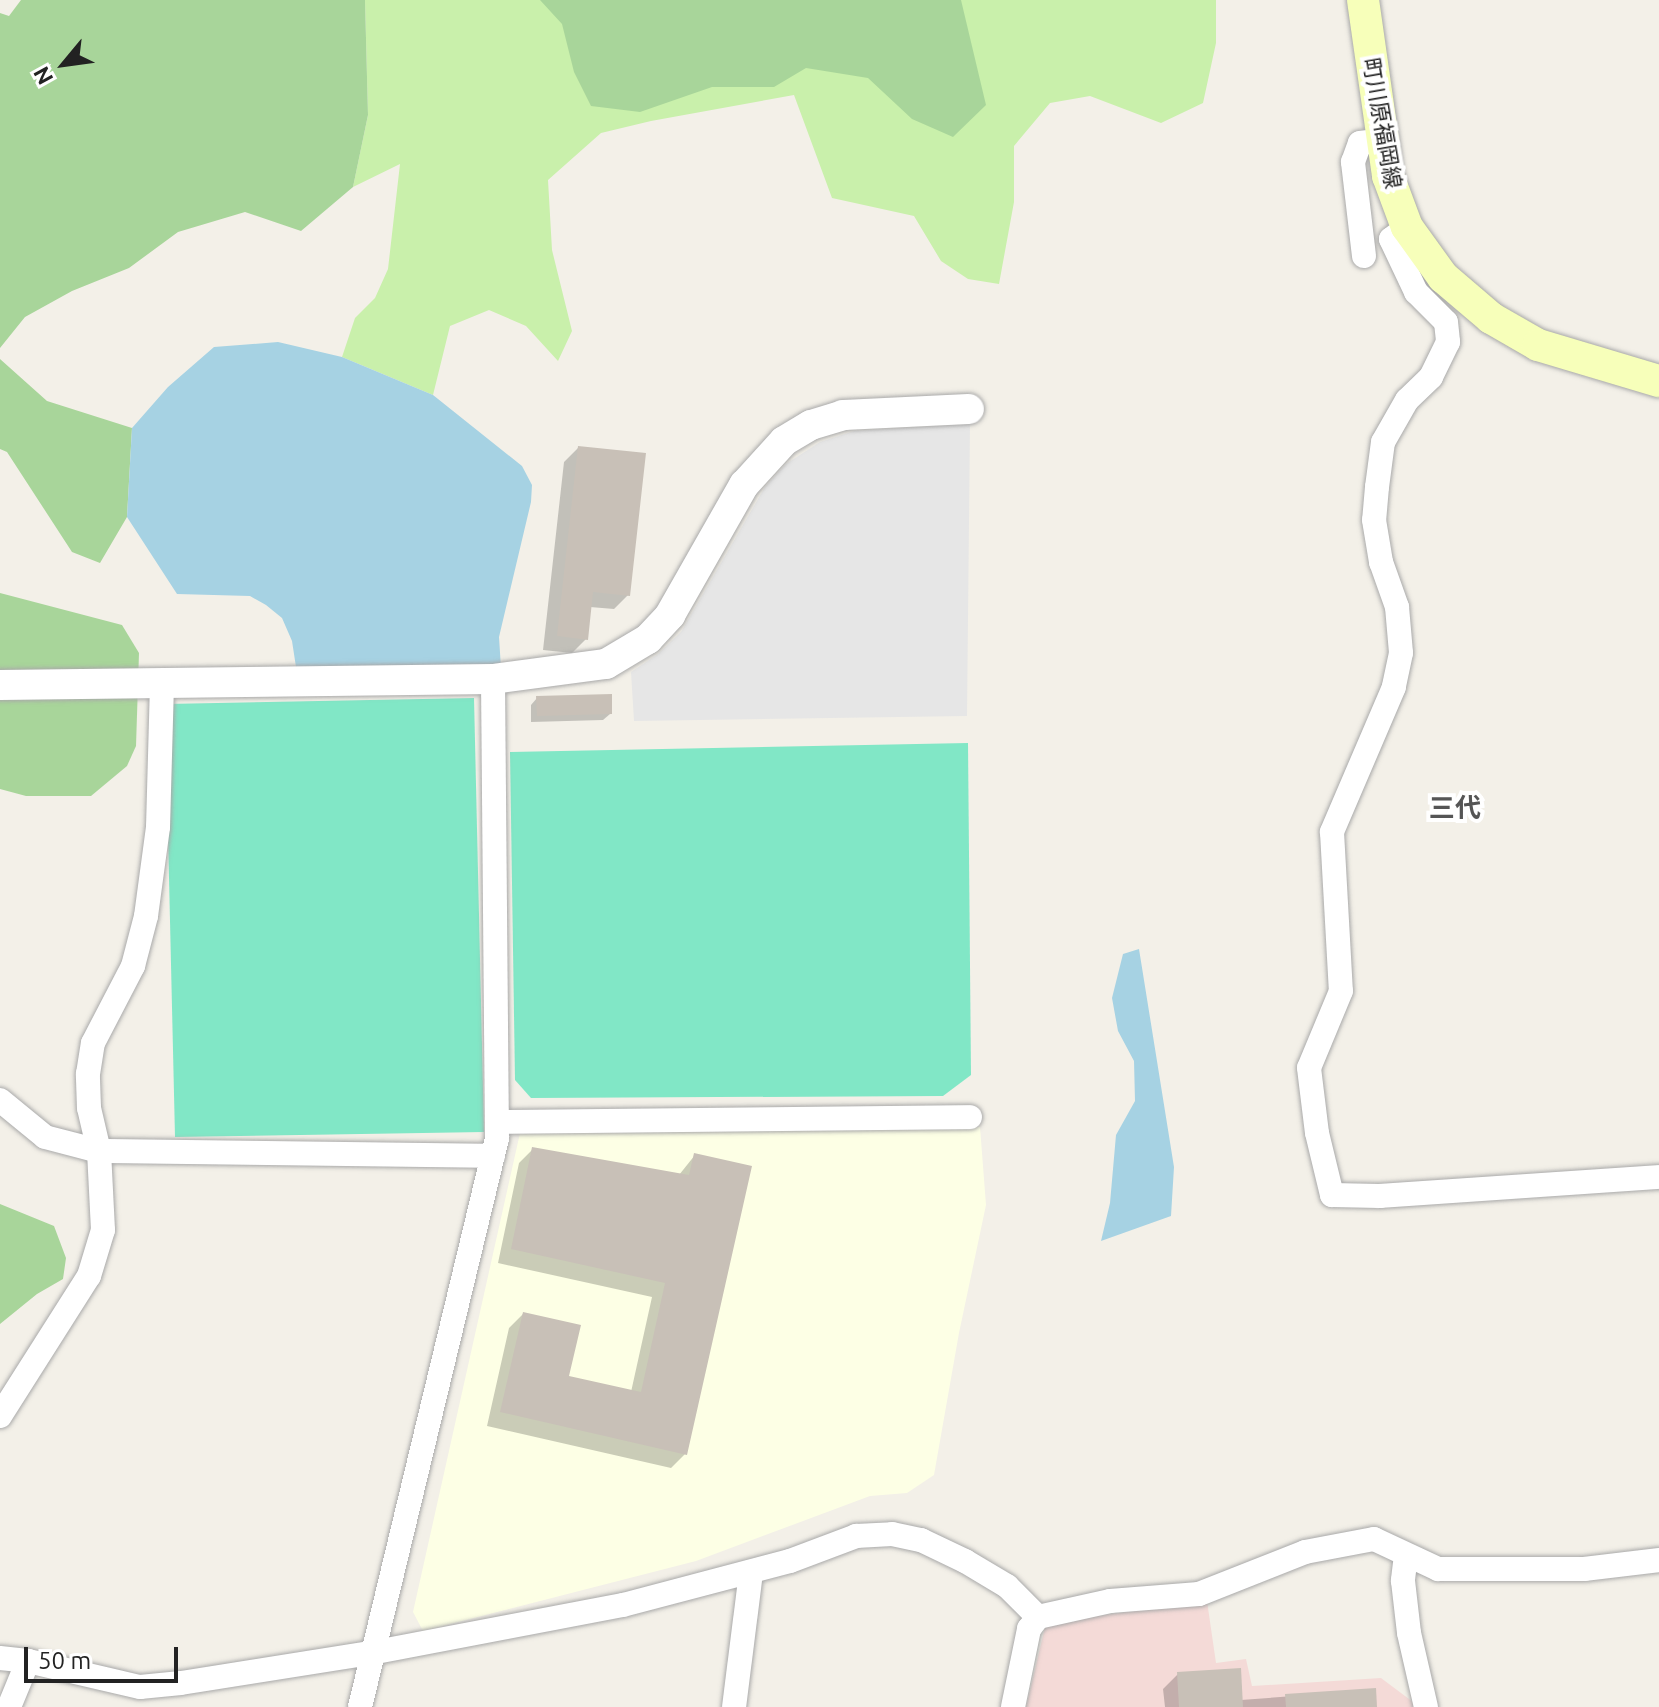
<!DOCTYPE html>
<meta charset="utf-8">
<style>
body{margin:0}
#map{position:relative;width:1659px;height:1707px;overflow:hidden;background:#f3f0e8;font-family:Ubuntu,"Noto Sans JP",sans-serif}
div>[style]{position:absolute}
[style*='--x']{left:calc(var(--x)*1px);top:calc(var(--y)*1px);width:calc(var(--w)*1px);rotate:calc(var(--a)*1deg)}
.commercial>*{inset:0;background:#f4dad7}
.education>*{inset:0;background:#fdffe5}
.grass>*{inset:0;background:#c9f0ab}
.forest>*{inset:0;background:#a8d59a}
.pitch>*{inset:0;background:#81e7c6}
.parking>*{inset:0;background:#e6e6e6}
.water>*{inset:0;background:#a6d2e3}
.shadow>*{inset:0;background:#0003}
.building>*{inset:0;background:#c8c0b7}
.roads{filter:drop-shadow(0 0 2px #a9a9a9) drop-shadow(0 0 2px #a9a9a9)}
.minor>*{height:24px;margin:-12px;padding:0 12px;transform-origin:12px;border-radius:12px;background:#fff}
.tertiary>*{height:30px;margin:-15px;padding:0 15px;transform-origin:15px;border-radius:15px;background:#fff}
.secondary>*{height:32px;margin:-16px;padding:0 16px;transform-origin:16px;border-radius:16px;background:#f7ffba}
span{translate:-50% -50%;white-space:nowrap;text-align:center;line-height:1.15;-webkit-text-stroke:8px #fff;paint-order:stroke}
.street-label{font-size:22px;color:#222}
.quarter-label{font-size:26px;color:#555;font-weight:700}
.north{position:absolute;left:24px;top:24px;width:80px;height:80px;-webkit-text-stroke:6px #fff;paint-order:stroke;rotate:241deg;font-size:22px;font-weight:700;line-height:32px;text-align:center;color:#222}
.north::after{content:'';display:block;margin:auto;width:28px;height:36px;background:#222;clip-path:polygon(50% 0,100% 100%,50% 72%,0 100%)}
.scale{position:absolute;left:24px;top:1647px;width:154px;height:36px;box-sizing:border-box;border:4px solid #222;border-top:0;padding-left:10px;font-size:24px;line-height:28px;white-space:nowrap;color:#222;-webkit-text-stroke:6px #fff;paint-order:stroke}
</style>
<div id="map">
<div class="commercial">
<div style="clip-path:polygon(1207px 1601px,1216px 1663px,1246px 1659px,1252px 1686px,1381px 1678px,1413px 1702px,1413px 1707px,1026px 1707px,1046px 1623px)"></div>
</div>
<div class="education">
<div style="clip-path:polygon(980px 1127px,986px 1205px,959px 1333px,934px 1475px,907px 1493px,870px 1496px,696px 1561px,423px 1631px,413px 1612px,520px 1133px)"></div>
</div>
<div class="grass">
<div style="clip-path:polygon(365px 0,1216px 0,1216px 43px,1203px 103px,1161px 123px,1090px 96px,1050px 103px,1014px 146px,1014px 202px,999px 284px,968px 279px,941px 261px,914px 216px,832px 198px,794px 95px,651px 121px,601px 133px,548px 180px,552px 250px,572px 331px,558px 361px,526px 326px,489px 310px,450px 326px,433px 395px,342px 357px,355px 318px,375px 298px,388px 269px,400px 164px,353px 187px,368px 115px)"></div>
</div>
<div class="forest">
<div style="clip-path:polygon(21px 0,365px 0,368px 115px,353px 187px,301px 231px,245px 212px,178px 232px,129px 268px,72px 291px,25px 317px,0 348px,0 13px,9px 16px)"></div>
<div style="clip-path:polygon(540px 0,961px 0,986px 105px,953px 137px,912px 119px,868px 78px,806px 68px,774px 87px,712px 87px,640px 112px,591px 106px,574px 72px,562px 24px)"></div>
<div style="clip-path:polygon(0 359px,47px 401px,132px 428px,127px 517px,100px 563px,72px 552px,7px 452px,0 449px)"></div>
<div style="clip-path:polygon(0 593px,122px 625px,139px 653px,136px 746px,127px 766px,91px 796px,26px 796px,0 789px)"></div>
<div style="clip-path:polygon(0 1204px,54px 1226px,66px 1258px,63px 1279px,37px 1294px,0 1324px)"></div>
</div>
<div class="pitch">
<div style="clip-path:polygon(474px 698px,484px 1132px,175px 1137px,165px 704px)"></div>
<div style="clip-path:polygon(968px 743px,971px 1075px,943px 1096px,531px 1098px,515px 1080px,510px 752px)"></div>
</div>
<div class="parking">
<div style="clip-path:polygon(970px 424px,967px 716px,634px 721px,631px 672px,658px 654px,681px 632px,765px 487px,786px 464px,820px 442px,854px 431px)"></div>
</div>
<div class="water">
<div style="clip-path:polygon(278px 342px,342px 357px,433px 395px,522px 466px,532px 485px,531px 502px,499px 637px,501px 668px,296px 667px,292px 641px,282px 618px,266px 605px,250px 596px,177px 594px,127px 517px,132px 428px,168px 387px,214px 347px)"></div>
<div style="clip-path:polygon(1139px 949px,1174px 1167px,1171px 1216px,1101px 1241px,1110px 1203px,1116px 1135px,1135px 1101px,1134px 1061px,1118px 1031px,1112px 998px,1123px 954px)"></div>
</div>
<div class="shadow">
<div style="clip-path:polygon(578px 448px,628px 595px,614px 609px,590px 607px,586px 639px,572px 653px,543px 650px,564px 462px)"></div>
<div style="clip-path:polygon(537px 698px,610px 714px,603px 720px,531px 722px,531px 705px)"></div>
<div style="clip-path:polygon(533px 1149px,679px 1175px,695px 1155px,685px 1454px,671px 1468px,487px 1426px,509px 1328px,523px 1314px,567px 1378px,631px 1392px,652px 1297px,498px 1263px,519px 1163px)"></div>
<div style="clip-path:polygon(1178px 1674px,1241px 1700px,1374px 1690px,1375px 1707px,1401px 1707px,1165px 1707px,1163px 1689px)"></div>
</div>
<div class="building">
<div style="clip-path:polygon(578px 446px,646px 453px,630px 596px,593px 592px,588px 640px,557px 636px)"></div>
<div style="clip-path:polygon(612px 694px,612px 714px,537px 716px,536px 696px)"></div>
<div style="clip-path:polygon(532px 1147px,689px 1175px,694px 1153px,752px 1166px,687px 1455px,500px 1412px,523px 1312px,581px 1325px,569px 1376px,641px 1392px,665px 1283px,511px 1249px)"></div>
<div style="clip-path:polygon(1241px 1668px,1243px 1707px,1179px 1707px,1177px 1672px)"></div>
<div style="clip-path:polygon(1376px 1688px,1377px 1707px,1286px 1707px,1285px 1694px)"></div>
</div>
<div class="roads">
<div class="minor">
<div style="--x:1407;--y:227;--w:20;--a:143"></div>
<div style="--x:1391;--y:239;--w:59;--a:64.7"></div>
<div style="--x:1416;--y:292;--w:42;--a:45"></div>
<div style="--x:1446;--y:322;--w:20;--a:84"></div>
<div style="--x:1448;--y:342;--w:39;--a:116"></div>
<div style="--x:1431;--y:377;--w:33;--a:136"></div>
<div style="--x:1407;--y:400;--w:48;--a:119.7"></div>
<div style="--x:1383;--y:442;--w:45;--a:97.6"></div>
<div style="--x:1377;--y:487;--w:33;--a:95"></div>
<div style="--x:1374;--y:520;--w:43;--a:80.5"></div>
<div style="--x:1381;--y:562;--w:48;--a:70.4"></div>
<div style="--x:1397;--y:607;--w:46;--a:85"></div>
<div style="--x:1401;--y:653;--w:35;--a:102"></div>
<div style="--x:1394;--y:687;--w:158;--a:113.2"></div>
<div style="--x:1332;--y:832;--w:159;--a:86.8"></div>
<div style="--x:1341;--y:991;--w:83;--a:112.6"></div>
<div style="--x:1309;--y:1068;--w:65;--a:83"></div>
<div style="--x:1317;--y:1133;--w:64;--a:76.4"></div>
<div style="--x:1332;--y:1195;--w:48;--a:1.2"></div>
<div style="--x:1380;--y:1196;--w:280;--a:-3.9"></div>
<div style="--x:1364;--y:256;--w:95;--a:-96.7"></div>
<div style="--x:1353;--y:162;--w:20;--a:-70"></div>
<div style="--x:1360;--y:143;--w:24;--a:-7"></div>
<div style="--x:0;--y:1100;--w:58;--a:39.4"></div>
<div style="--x:45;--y:1137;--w:56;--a:14.5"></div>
<div style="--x:99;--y:1151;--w:394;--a:0.7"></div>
<div style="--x:497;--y:1122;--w:473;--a:-0.6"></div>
<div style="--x:0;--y:1416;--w:166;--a:-57.6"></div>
<div style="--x:89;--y:1276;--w:48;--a:-73.1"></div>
<div style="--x:103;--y:1230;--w:79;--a:-92.9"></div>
<div style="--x:99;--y:1151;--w:44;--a:-103.1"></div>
<div style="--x:89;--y:1108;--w:34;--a:-92"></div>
<div style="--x:88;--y:1074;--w:31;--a:-81"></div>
<div style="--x:93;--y:1043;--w:87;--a:-62.5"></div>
<div style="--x:133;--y:966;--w:52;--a:-75.4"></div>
<div style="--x:146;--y:916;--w:90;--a:-82.3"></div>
<div style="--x:158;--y:827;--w:142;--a:-88.4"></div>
<div style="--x:1406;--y:1555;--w:26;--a:97"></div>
<div style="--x:1403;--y:1581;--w:52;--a:83.4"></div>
<div style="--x:1409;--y:1633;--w:76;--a:77.1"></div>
<div style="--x:0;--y:1658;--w:28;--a:6"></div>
<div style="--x:28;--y:1661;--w:115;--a:13.1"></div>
<div style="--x:140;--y:1687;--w:41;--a:-5.6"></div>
<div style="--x:181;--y:1683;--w:197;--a:-9"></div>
<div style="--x:376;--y:1652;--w:251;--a:-10.8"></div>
<div style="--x:623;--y:1605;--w:173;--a:-14.8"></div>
<div style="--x:790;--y:1561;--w:71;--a:-20.7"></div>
<div style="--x:856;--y:1536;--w:36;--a:-3"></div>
<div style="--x:892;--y:1534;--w:30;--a:12"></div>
<div style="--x:921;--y:1540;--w:49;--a:25.5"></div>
<div style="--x:965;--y:1561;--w:49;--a:30.8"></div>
<div style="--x:1007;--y:1586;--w:44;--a:45"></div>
<div style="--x:9;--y:1707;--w:50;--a:-67.6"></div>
<div style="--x:360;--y:1707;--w:585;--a:-76.46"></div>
<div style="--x:497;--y:1138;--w:459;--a:-90.5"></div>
<div style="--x:734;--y:1707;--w:136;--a:-82.8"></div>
<div style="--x:1013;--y:1707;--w:80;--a:-78.4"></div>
<div style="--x:1029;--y:1629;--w:15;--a:-53"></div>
<div style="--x:1038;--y:1617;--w:74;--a:-12.5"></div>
<div style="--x:1110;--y:1601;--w:89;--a:-4.5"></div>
<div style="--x:1199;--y:1594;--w:114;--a:-21.6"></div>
<div style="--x:1305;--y:1552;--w:70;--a:-10.7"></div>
<div style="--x:1374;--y:1539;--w:71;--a:25.1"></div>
<div style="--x:1438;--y:1569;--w:146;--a:0"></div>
<div style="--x:1584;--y:1569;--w:76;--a:-6.8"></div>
</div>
<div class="tertiary">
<div style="--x:0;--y:685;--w:493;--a:-0.7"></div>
<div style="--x:493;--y:679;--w:114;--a:-7.6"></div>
<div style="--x:606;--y:664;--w:49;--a:-30.8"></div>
<div style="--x:648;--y:639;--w:33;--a:-47"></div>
<div style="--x:670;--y:615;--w:150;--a:-60.4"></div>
<div style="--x:744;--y:485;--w:59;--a:-47.7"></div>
<div style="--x:784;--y:441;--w:31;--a:-31"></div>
<div style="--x:811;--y:425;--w:34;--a:-17"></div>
<div style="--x:843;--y:415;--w:126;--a:-2.7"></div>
</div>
<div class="secondary">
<div style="--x:1363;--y:0;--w:178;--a:81.9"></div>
<div style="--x:1388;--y:176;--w:54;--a:69.6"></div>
<div style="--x:1407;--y:227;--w:62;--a:54.2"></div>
<div style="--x:1443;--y:277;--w:63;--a:40.5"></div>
<div style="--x:1491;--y:318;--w:54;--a:29.9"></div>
<div style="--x:1538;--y:345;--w:126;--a:16.6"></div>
</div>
</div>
<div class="street-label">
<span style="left:1383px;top:123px;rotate:80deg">町川原福岡線</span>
</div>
<div class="quarter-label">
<span style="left:1455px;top:808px">三代</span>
</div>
<div class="north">N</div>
<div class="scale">50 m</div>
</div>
